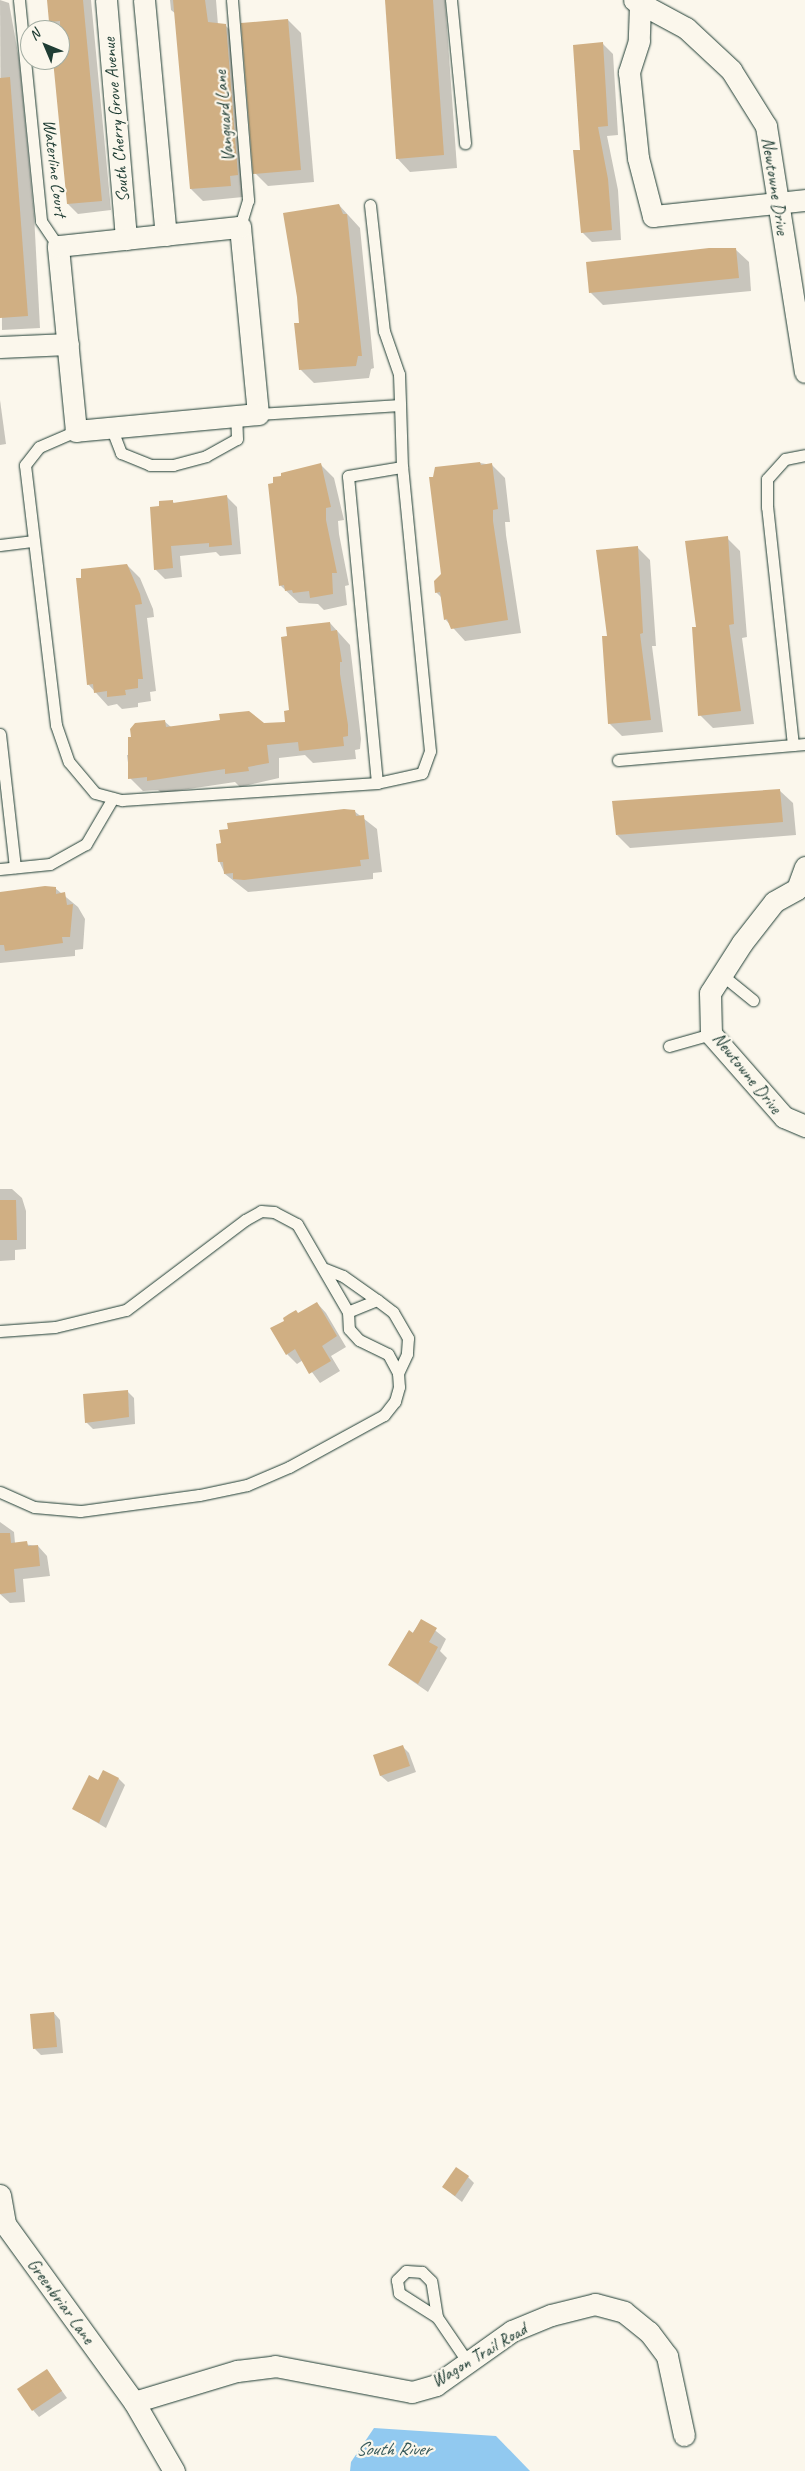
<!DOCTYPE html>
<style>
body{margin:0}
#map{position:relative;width:805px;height:2471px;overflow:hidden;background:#fbf7ec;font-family:Caveat,sans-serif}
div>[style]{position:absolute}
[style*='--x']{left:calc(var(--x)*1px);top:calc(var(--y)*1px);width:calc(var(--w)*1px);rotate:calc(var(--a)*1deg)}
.water>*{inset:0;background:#91c9f0}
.shadow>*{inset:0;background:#0003}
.building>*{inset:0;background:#d0af83}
.roads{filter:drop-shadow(0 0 1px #1f3d34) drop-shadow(0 0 1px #1f3d34)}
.service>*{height:11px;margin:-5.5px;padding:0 5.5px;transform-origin:5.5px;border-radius:5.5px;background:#fbf7ec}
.minor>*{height:21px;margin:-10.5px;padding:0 10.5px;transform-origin:10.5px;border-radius:10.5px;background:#fbf7ec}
span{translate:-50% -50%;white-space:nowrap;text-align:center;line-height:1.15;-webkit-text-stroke:4.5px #fbf7ec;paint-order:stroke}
.street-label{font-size:18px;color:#1f3d34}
.water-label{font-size:19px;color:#36595a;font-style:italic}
.north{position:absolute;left:20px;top:20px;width:50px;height:50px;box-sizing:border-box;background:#fbf7ec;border:1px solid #a3ada2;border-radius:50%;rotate:315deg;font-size:14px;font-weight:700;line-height:20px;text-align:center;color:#1f3d34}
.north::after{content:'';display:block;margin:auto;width:18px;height:22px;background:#1f3d34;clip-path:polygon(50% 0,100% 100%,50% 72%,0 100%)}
</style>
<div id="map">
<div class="water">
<div style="clip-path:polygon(374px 2428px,496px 2436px,530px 2471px,350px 2471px,351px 2462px)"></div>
</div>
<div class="shadow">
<div style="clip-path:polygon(0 0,9px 3px,19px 59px,34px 214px,40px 328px,2px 330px)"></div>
<div style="clip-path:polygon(48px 0,91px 0,111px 210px,78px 214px,68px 204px,54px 60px,60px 60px,60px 30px,51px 30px)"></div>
<div style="clip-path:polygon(170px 0,216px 0,218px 25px,226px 26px,238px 38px,243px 197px,203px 201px,191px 189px,176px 14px,171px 10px)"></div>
<div style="clip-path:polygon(386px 0,445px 0,457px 168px,410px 172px,397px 158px)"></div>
<div style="clip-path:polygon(288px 20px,301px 33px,314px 182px,268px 186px,255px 173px)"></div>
<div style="clip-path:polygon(603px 44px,613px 54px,618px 135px,607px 136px,618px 190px,621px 240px,592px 242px,582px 232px,581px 151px)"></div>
<div style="clip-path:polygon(339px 205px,360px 228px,374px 368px,371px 369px,369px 378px,314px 383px,301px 370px,300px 324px)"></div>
<div style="clip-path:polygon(735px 249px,749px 262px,751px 291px,603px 305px,590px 292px)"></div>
<div style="clip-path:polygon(0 400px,6px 444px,0 445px)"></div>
<div style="clip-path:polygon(480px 463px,492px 465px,505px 478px,510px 522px,505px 522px,506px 535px,521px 633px,465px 641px,445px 619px,442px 598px,436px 592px,442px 574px,434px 478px)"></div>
<div style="clip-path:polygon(321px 465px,334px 478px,344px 520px,338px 521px,339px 534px,349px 585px,345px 586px,347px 605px,324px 610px,318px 604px,299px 603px,280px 585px)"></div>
<div style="clip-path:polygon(227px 497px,237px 507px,241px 554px,220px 556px,216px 552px,180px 556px,182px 577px,165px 579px,155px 569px,161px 507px,172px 501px,175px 504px)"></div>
<div style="clip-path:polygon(727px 538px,740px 551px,747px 637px,742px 638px,754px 724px,713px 728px,700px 715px,698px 628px)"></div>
<div style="clip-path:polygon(637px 547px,650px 560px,656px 646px,652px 646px,663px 732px,622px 736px,609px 723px,608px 637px)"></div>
<div style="clip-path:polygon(127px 565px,140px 578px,153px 609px,154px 617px,147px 618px,156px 691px,150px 692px,151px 701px,138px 703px,138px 707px,122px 709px,117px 704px,108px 706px,88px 684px)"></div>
<div style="clip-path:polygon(330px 623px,350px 645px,361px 739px,360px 749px,355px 750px,356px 759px,313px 763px,305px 755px,279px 758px,279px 778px,240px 787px,235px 782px,162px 793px,158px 790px,143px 791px,130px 778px,127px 755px,131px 755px,131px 729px,164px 721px,171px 727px,287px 723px)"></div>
<div style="clip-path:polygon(779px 790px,793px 803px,796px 835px,630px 848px,617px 835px)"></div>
<div style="clip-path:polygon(354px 811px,377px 829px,382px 872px,373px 873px,373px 879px,248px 892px,225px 874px,219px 861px,222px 844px,229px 830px)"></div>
<div style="clip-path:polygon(55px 888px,78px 907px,85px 919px,83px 949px,75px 950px,75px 956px,0 963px,0 893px)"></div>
<div style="clip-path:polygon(0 1189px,12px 1189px,22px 1198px,26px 1211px,26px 1249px,15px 1250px,15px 1260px,0 1261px)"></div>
<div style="clip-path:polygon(317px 1303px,326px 1313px,346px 1347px,331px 1356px,340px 1371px,320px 1383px,303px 1360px,297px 1364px,287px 1354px)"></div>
<div style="clip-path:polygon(127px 1391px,134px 1398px,135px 1424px,93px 1429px,86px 1422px)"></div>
<div style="clip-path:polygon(0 1522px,14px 1532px,15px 1543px,38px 1546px,47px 1556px,50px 1576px,23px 1579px,25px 1602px,10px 1603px,0 1594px)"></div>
<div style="clip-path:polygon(422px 1620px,446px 1639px,440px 1651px,447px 1658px,428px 1692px,389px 1665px)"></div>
<div style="clip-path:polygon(402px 1746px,409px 1753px,416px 1772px,388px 1782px,381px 1776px,375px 1756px)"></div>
<div style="clip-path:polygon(119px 1779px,125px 1785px,106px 1828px,74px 1809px,99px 1781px)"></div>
<div style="clip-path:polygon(54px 2013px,60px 2020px,63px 2053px,41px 2055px,35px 2049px)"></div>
<div style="clip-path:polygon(468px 2177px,474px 2183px,462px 2202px,443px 2187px)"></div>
<div style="clip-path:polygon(47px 2370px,67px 2398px,39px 2417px,33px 2410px)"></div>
</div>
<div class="building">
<div style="clip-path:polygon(47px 0,83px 0,102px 201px,67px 204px,53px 60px,60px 60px,60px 21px,49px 22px)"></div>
<div style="clip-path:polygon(173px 0,205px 0,208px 22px,226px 24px,238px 175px,230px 176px,231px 186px,190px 189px)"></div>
<div style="clip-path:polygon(385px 0,433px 0,444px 155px,396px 159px)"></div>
<div style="clip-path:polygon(288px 19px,301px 170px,253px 174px,241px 23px)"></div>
<div style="clip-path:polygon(603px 42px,608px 126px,598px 127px,608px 179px,612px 230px,581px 233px,573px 150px,580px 150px,573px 45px)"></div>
<div style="clip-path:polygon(10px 77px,28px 316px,0 318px,0 78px)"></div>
<div style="clip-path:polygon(339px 204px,343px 214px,347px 214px,362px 356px,358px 356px,356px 366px,299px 370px,294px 323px,299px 323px,297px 297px,283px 213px)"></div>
<div style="clip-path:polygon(709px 248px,736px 248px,739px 278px,589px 293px,586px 262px)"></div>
<div style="clip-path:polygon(480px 462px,481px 465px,492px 463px,498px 509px,493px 510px,493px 521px,508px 620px,451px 629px,447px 619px,444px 620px,440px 592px,435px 593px,434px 581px,441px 574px,429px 477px,433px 477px,435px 467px)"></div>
<div style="clip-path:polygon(321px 463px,331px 507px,326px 508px,326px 520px,337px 573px,332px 573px,333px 594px,310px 598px,309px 591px,293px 593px,292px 590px,285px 591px,284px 585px,279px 586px,268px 484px,273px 483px,273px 477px,281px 476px,281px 473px)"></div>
<div style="clip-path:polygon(227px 495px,232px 545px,209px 547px,209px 543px,171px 546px,173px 568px,154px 570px,150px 507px,159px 506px,159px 501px,173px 500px,173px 503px)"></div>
<div style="clip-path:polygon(728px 536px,734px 624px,729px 625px,741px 711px,698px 716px,692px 627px,696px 627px,685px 541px)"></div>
<div style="clip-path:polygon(638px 546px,643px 633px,640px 634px,651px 720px,608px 724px,602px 636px,607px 636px,596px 550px)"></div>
<div style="clip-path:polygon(127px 564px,140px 594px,142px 604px,135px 605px,143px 679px,138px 679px,138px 688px,125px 690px,126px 695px,107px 697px,107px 691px,94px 693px,93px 684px,87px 685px,76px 578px,81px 578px,81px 569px)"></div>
<div style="clip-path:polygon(330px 622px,331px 631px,337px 630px,342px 662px,340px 662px,340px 674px,348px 725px,348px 736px,343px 737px,344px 746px,299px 751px,298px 742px,267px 745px,269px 763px,248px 767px,249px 771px,225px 774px,225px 769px,147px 781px,147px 777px,128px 779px,128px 737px,131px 737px,130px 729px,135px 723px,165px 720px,166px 727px,220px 720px,219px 714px,249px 711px,264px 723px,285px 722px,284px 711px,289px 710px,281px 637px,287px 636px,286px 627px)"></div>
<div style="clip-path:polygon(780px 789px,783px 822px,616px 835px,612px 801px)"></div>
<div style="clip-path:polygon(344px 809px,355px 810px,356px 816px,364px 815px,369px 859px,360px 860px,361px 866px,244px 880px,233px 879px,233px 873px,224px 874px,223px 862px,218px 862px,216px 844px,221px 843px,219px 830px,228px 829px,227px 823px)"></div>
<div style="clip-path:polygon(45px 886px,56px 887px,56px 894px,65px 892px,67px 905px,73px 904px,70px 937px,62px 937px,63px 943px,5px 951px,4px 945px,0 945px,0 892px)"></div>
<div style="clip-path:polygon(0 1200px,16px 1200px,17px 1240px,0 1240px)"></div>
<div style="clip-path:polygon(317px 1302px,337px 1336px,322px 1346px,331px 1361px,309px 1374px,295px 1349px,286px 1355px,270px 1328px,284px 1321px,283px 1318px,289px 1314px,296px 1310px,298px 1313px)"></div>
<div style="clip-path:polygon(128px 1390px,129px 1417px,85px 1423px,83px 1394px)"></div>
<div style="clip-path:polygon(0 1533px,10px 1533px,11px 1543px,27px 1541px,28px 1546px,38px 1545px,40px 1566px,14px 1569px,16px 1592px,0 1594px)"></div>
<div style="clip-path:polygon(421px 1619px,437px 1628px,429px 1642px,438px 1647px,418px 1684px,388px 1665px,409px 1630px,413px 1633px)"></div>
<div style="clip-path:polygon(403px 1745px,410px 1766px,380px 1776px,373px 1755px)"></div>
<div style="clip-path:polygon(103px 1770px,119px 1778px,99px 1823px,72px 1809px,89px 1775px,98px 1780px)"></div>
<div style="clip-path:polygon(54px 2012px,57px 2047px,33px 2049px,30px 2014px)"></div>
<div style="clip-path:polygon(456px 2167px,469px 2176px,455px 2196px,442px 2187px)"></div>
<div style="clip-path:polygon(47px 2369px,62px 2391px,32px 2411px,17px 2389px)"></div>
</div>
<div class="roads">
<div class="service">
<div style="--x:19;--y:0;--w:222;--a:84.3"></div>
<div style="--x:41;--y:221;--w:30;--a:56"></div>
<div style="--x:232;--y:0;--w:201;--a:85.4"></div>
<div style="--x:248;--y:200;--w:28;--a:107"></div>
<div style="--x:451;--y:0;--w:144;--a:84.4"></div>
<div style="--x:370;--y:205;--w:127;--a:83.7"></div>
<div style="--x:384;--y:331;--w:46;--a:70.8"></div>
<div style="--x:399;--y:374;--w:31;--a:88"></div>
<div style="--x:111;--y:427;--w:28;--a:69"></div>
<div style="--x:121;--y:453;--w:31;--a:22"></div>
<div style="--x:150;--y:465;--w:23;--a:0"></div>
<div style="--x:173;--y:465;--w:34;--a:-15"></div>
<div style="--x:206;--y:456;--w:35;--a:-29"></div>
<div style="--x:237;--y:439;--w:23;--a:-92"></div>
<div style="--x:76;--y:431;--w:40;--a:156.6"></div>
<div style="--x:39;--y:447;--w:23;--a:128"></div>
<div style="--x:25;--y:465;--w:262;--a:83.2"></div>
<div style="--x:56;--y:725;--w:39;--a:71"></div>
<div style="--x:69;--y:762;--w:40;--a:50"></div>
<div style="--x:95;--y:793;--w:28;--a:15"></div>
<div style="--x:122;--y:800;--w:256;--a:-3.8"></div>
<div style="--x:377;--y:783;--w:46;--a:-12.5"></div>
<div style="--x:422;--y:773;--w:23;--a:-70"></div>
<div style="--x:430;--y:751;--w:285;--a:-95.6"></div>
<div style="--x:402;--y:467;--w:62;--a:-91.8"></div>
<div style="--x:400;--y:405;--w:142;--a:176.4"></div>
<div style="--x:0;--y:545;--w:34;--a:-7"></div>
<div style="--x:0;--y:734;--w:134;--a:83.6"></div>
<div style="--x:793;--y:745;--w:239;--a:-96.2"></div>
<div style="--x:767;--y:507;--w:28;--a:-90"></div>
<div style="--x:767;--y:479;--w:27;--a:-48"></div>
<div style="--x:785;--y:459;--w:20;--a:-11"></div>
<div style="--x:618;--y:760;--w:188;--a:-4.9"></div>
<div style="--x:377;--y:783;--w:308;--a:-95.4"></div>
<div style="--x:348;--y:476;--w:55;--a:-9.5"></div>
<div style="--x:0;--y:869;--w:50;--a:-5.7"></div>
<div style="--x:50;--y:864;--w:41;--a:-29.1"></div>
<div style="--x:86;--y:844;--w:53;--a:-59.6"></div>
<div style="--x:722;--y:975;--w:40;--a:39"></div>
<div style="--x:669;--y:1046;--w:44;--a:-15.9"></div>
<div style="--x:325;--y:1269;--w:19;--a:21"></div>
<div style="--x:343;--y:1276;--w:42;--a:35.2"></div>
<div style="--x:377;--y:1300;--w:31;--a:158"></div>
<div style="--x:377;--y:1300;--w:20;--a:37"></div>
<div style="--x:393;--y:1312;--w:30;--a:60"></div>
<div style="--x:408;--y:1338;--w:16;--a:94"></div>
<div style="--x:407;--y:1354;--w:21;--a:115"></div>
<div style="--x:0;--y:1331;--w:55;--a:-4.2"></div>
<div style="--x:55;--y:1327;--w:73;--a:-13.5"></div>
<div style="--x:126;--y:1310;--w:149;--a:-37.1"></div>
<div style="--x:245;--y:1220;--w:18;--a:-29"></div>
<div style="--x:261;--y:1211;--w:13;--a:4"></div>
<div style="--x:274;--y:1212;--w:26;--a:28"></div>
<div style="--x:297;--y:1224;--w:102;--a:59.9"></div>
<div style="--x:348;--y:1312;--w:17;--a:87"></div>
<div style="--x:349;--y:1329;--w:15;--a:48"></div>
<div style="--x:359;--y:1340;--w:32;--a:26"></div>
<div style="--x:388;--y:1354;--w:21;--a:62"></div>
<div style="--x:398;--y:1373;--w:14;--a:86"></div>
<div style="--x:399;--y:1387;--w:15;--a:106"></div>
<div style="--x:395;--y:1401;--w:18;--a:128"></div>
<div style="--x:384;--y:1415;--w:108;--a:151.3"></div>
<div style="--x:289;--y:1467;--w:46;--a:156.8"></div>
<div style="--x:247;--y:1485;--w:49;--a:168.2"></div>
<div style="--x:199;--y:1495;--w:120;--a:172.3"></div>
<div style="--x:80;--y:1511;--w:46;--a:-175"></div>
<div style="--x:34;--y:1507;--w:37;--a:-156"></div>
<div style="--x:437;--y:2317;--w:36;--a:-99"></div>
<div style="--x:431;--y:2281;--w:13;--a:-135"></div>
<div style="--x:422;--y:2272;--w:16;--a:-176"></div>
<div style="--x:406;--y:2271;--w:13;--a:135"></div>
<div style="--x:397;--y:2280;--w:13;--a:81"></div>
<div style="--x:399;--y:2293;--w:45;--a:32.3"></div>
<div style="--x:437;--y:2317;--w:53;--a:55.7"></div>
</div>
<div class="minor">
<div style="--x:106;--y:0;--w:240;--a:85.2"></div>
<div style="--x:144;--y:0;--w:236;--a:84.7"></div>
<div style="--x:634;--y:0;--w:59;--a:28.3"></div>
<div style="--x:686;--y:28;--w:62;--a:43"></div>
<div style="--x:731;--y:70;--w:66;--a:58"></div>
<div style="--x:766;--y:126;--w:249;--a:81"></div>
<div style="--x:644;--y:0;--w:6;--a:129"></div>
<div style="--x:640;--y:5;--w:36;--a:92"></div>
<div style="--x:639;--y:41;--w:33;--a:108"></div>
<div style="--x:629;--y:72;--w:86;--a:84"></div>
<div style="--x:638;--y:158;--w:60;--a:75.5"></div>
<div style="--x:653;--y:216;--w:153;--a:-6"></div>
<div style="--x:240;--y:227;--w:188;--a:84.5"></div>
<div style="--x:258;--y:414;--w:183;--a:174.7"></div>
<div style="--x:76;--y:431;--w:186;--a:-95.6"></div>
<div style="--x:58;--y:246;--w:183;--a:-6"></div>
<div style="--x:0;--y:347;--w:68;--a:-2.5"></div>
<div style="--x:805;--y:867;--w:23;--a:110"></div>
<div style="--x:797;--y:889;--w:26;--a:151"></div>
<div style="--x:774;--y:902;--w:52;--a:128"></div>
<div style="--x:742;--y:943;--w:59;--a:122.6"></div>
<div style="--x:710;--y:993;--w:41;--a:88.6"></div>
<div style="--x:711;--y:1034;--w:111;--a:48.7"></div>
<div style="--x:784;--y:1117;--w:23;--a:23"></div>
<div style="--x:0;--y:2195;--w:29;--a:80"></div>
<div style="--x:5;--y:2224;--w:220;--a:54.1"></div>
<div style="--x:134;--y:2402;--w:80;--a:59.9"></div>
<div style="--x:134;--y:2402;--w:108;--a:-16.8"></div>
<div style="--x:237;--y:2371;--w:38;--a:-7"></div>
<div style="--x:275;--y:2366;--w:139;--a:10.7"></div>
<div style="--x:412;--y:2392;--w:25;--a:-16"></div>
<div style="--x:436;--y:2385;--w:93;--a:-35.4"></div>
<div style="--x:512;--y:2331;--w:42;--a:-22.3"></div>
<div style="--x:551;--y:2315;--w:45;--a:-14"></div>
<div style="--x:595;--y:2304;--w:30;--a:15"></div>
<div style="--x:624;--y:2312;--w:32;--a:39"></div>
<div style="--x:649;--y:2332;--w:30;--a:53"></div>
<div style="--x:667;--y:2356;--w:81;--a:77.9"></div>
</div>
</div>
<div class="street-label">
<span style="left:224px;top:116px;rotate:-95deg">Vanguard Lane</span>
<span style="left:116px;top:120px;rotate:-95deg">South Cherry Grove Avenue</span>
<span style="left:55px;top:168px;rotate:83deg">Waterline Court</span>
<span style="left:775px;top:186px;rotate:81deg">Newtowne Drive</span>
<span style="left:747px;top:1073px;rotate:51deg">Newtowne Drive</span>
<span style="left:61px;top:2301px;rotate:54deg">Greenbriar Lane</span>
<span style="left:479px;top:2355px;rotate:-31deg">Wagon Trail Road</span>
</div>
<div class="water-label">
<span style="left:393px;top:2450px">South River</span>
</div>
<div class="north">N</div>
</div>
